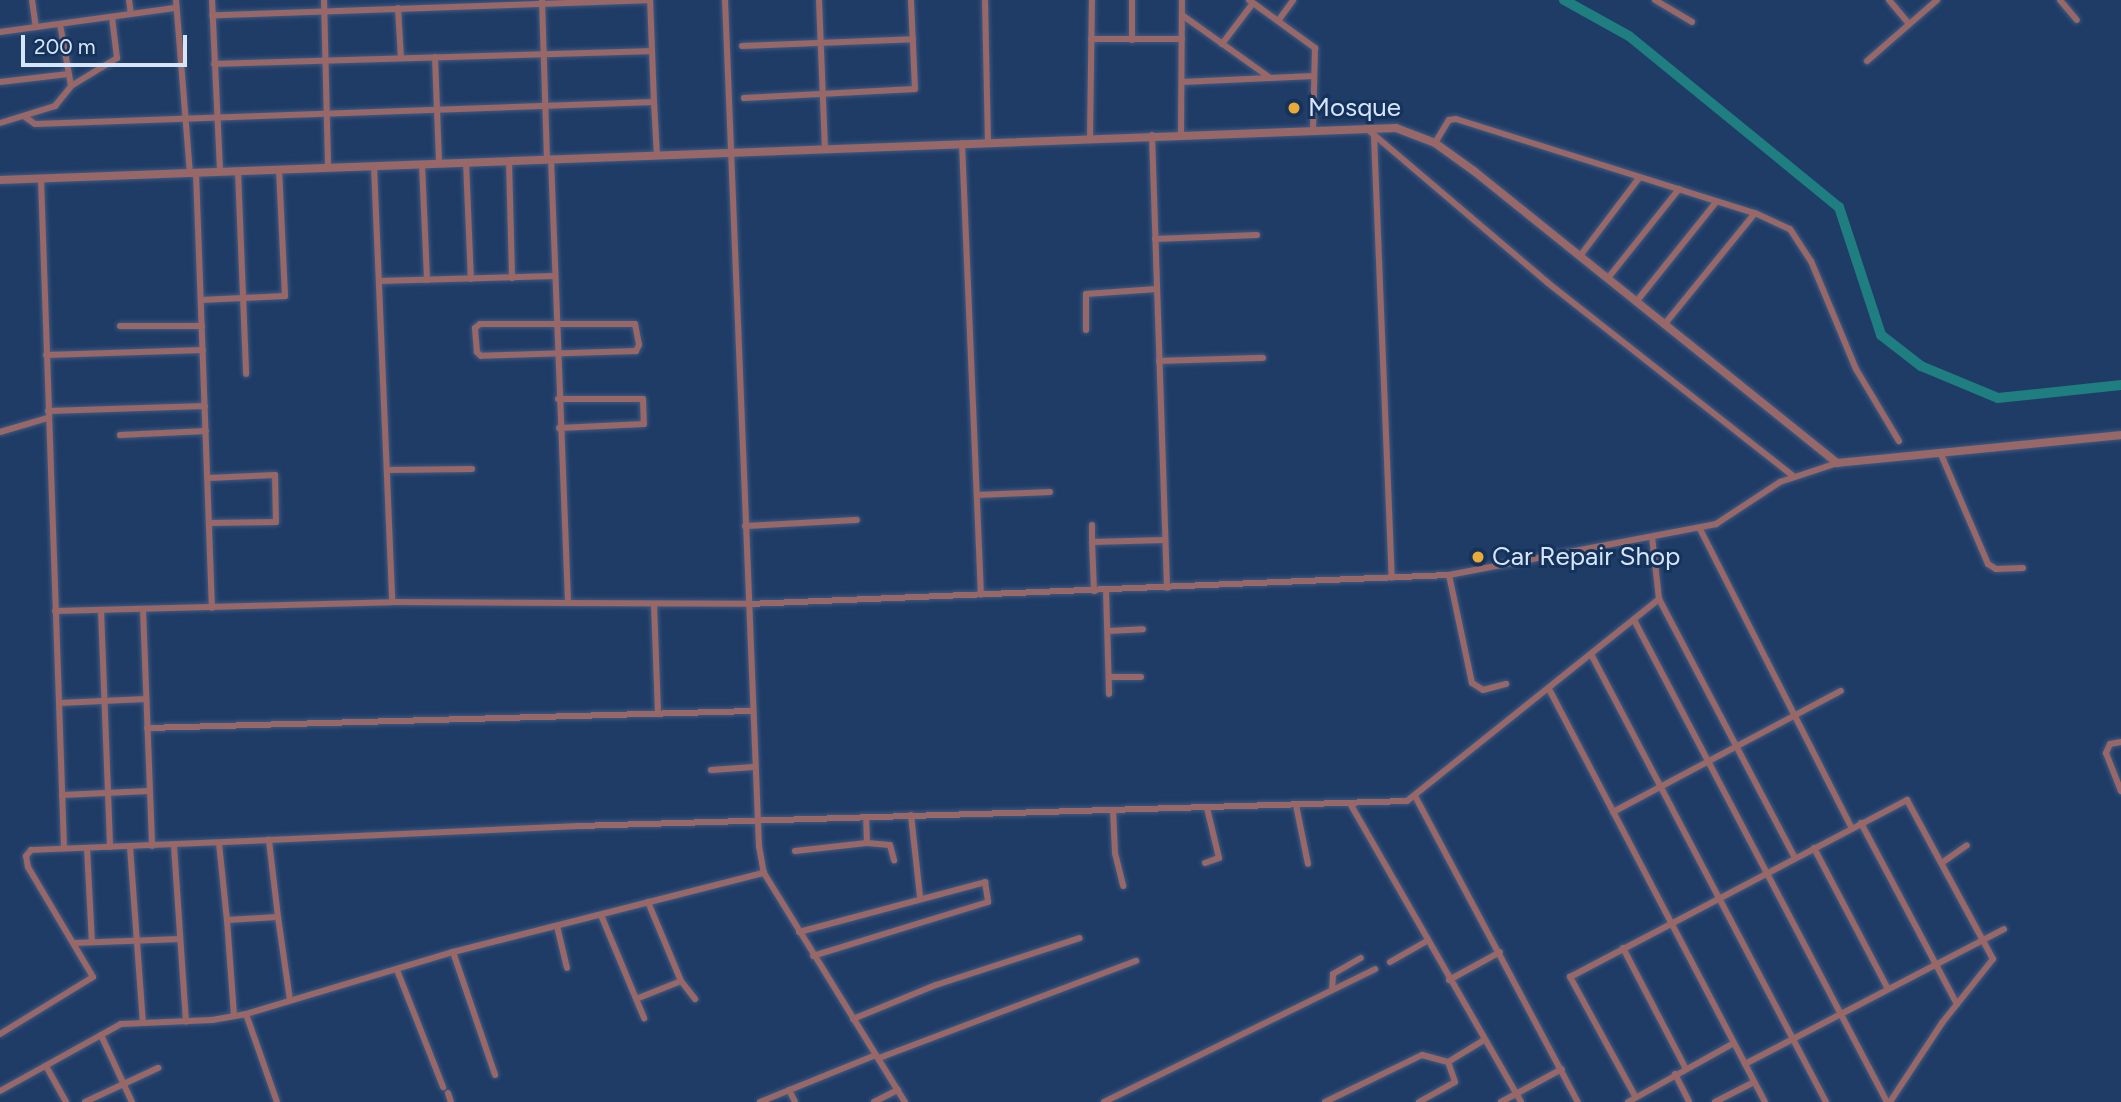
<!DOCTYPE html>
<style>
body{margin:0}
#map{position:relative;width:2121px;height:1102px;overflow:hidden;background:#1f3c66;font-family:Figtree,sans-serif}
div>[style]{position:absolute}
[style*='--x']{left:calc(var(--x)*1px);top:calc(var(--y)*1px);width:calc(var(--w)*1px);rotate:calc(var(--a)*1deg)}
.river>*{height:10px;margin:-5px;padding:0 5px;transform-origin:5px;border-radius:5px;background:#1e7e80}
.roads{filter:drop-shadow(0 0 2px #405a81) drop-shadow(0 0 2px #405a81)}
.minor>*{height:6px;margin:-3px;padding:0 3px;transform-origin:3px;border-radius:3px;background:#986768}
.tertiary>*{height:8px;margin:-4px;padding:0 4px;transform-origin:4px;border-radius:4px;background:#986768}
.dots>*{width:19px;height:19px;translate:-50% -50%;box-sizing:border-box;border:4px solid #15325b;border-radius:50%}
span{translate:-50% -50%;white-space:nowrap;text-align:center;line-height:1.15;-webkit-text-stroke:6px #15325b;paint-order:stroke}
.poi-label{font-size:26px;color:#d7e5fa}
.left{translate:0 -50%;text-align:left}
.scale{position:absolute;left:21px;top:35px;width:166px;height:32px;box-sizing:border-box;border:4px solid #d7e5fa;border-top:0;padding-left:9px;font-size:21px;line-height:24px;white-space:nowrap;color:#d7e5fa;-webkit-text-stroke:5px #15325b;paint-order:stroke}
</style>
<div id="map">
<div class="river">
<div style="--x:1564;--y:0;--w:74;--a:29"></div>
<div style="--x:1629;--y:36;--w:271;--a:39.2"></div>
<div style="--x:1839;--y:207;--w:135;--a:71.8"></div>
<div style="--x:1881;--y:335;--w:51;--a:37.8"></div>
<div style="--x:1921;--y:366;--w:83;--a:22.6"></div>
<div style="--x:1998;--y:398;--w:124;--a:-6"></div>
</div>
<div class="roads">
<div class="minor">
<div style="--x:32;--y:0;--w:27;--a:82"></div>
<div style="--x:129;--y:0;--w:14;--a:82"></div>
<div style="--x:176;--y:0;--w:174;--a:85.4"></div>
<div style="--x:212;--y:0;--w:172;--a:87.3"></div>
<div style="--x:324;--y:0;--w:168;--a:88.6"></div>
<div style="--x:542;--y:0;--w:159;--a:88.2"></div>
<div style="--x:725;--y:0;--w:847;--a:87.7"></div>
<div style="--x:759;--y:846;--w:27;--a:80"></div>
<div style="--x:764;--y:873;--w:269;--a:58.4"></div>
<div style="--x:819;--y:0;--w:148;--a:87.7"></div>
<div style="--x:985;--y:0;--w:142;--a:88.8"></div>
<div style="--x:1249;--y:0;--w:82;--a:36"></div>
<div style="--x:1315;--y:48;--w:81;--a:91.4"></div>
<div style="--x:1655;--y:0;--w:43;--a:30.7"></div>
<div style="--x:1889;--y:0;--w:31;--a:50"></div>
<div style="--x:2060;--y:0;--w:26;--a:50"></div>
<div style="--x:398;--y:8;--w:50;--a:86.6"></div>
<div style="--x:1182;--y:15;--w:107;--a:35.5"></div>
<div style="--x:1278;--y:21;--w:26;--a:-54"></div>
<div style="--x:60;--y:24;--w:63;--a:79.9"></div>
<div style="--x:71;--y:86;--w:54;--a:-31.3"></div>
<div style="--x:117;--y:58;--w:41;--a:-97"></div>
<div style="--x:0;--y:32;--w:178;--a:-7.8"></div>
<div style="--x:1091;--y:39;--w:91;--a:0"></div>
<div style="--x:1132;--y:40;--w:40;--a:-90"></div>
<div style="--x:1222;--y:44;--w:51;--a:-52.9"></div>
<div style="--x:742;--y:46;--w:171;--a:-2.3"></div>
<div style="--x:435;--y:57;--w:106;--a:87.8"></div>
<div style="--x:1867;--y:61;--w:93;--a:-41.1"></div>
<div style="--x:214;--y:64;--w:438;--a:-1.7"></div>
<div style="--x:0;--y:82;--w:69;--a:-6.6"></div>
<div style="--x:1182;--y:82;--w:132;--a:-2.6"></div>
<div style="--x:744;--y:98;--w:171;--a:-3"></div>
<div style="--x:915;--y:89;--w:89;--a:-92.6"></div>
<div style="--x:654;--y:102;--w:53;--a:86.8"></div>
<div style="--x:25;--y:117;--w:12;--a:35"></div>
<div style="--x:35;--y:124;--w:619;--a:-2.04"></div>
<div style="--x:654;--y:102;--w:102;--a:-92.2"></div>
<div style="--x:650;--y:0;--w:438;--a:178"></div>
<div style="--x:0;--y:123;--w:58;--a:-17.2"></div>
<div style="--x:55;--y:106;--w:26;--a:-51"></div>
<div style="--x:1366;--y:128;--w:239;--a:40.4"></div>
<div style="--x:1548;--y:283;--w:312;--a:38.2"></div>
<div style="--x:1181;--y:134;--w:134;--a:-89.6"></div>
<div style="--x:1152;--y:135;--w:453;--a:88.1"></div>
<div style="--x:1374;--y:136;--w:442;--a:87.7"></div>
<div style="--x:1090;--y:138;--w:138;--a:-89.2"></div>
<div style="--x:962;--y:143;--w:452;--a:87.6"></div>
<div style="--x:1435;--y:143;--w:27;--a:-59"></div>
<div style="--x:1449;--y:120;--w:7;--a:-8"></div>
<div style="--x:1456;--y:119;--w:313;--a:17.5"></div>
<div style="--x:1755;--y:213;--w:38;--a:25"></div>
<div style="--x:1790;--y:229;--w:38;--a:57"></div>
<div style="--x:1811;--y:261;--w:117;--a:67.4"></div>
<div style="--x:1856;--y:369;--w:84;--a:59.2"></div>
<div style="--x:551;--y:159;--w:444;--a:87.8"></div>
<div style="--x:509;--y:161;--w:117;--a:88.5"></div>
<div style="--x:466;--y:162;--w:117;--a:87.6"></div>
<div style="--x:422;--y:164;--w:116;--a:87.5"></div>
<div style="--x:374;--y:166;--w:436;--a:87.6"></div>
<div style="--x:238;--y:171;--w:203;--a:87.7"></div>
<div style="--x:196;--y:173;--w:435;--a:87.9"></div>
<div style="--x:41;--y:179;--w:668;--a:88.03"></div>
<div style="--x:1155;--y:239;--w:102;--a:-2.2"></div>
<div style="--x:1580;--y:256;--w:98;--a:-52.9"></div>
<div style="--x:1608;--y:278;--w:114;--a:-51.4"></div>
<div style="--x:379;--y:281;--w:176;--a:-1.6"></div>
<div style="--x:201;--y:300;--w:84;--a:-2.7"></div>
<div style="--x:285;--y:296;--w:126;--a:-92.7"></div>
<div style="--x:1636;--y:302;--w:129;--a:-51.3"></div>
<div style="--x:480;--y:324;--w:155;--a:0"></div>
<div style="--x:635;--y:324;--w:21;--a:79"></div>
<div style="--x:639;--y:345;--w:7;--a:117"></div>
<div style="--x:636;--y:351;--w:155;--a:178.2"></div>
<div style="--x:481;--y:356;--w:6;--a:-135"></div>
<div style="--x:477;--y:352;--w:24;--a:-95"></div>
<div style="--x:475;--y:328;--w:6;--a:-39"></div>
<div style="--x:1664;--y:325;--w:144;--a:-50.9"></div>
<div style="--x:120;--y:326;--w:82;--a:0"></div>
<div style="--x:1086;--y:330;--w:36;--a:-90"></div>
<div style="--x:1086;--y:294;--w:71;--a:-4"></div>
<div style="--x:46;--y:355;--w:157;--a:-1.8"></div>
<div style="--x:1159;--y:361;--w:104;--a:-1.7"></div>
<div style="--x:558;--y:399;--w:85;--a:0"></div>
<div style="--x:643;--y:399;--w:25;--a:88"></div>
<div style="--x:644;--y:424;--w:85;--a:177.3"></div>
<div style="--x:48;--y:411;--w:157;--a:-1.8"></div>
<div style="--x:0;--y:432;--w:50;--a:-16.3"></div>
<div style="--x:120;--y:435;--w:86;--a:-2.7"></div>
<div style="--x:1940;--y:452;--w:122;--a:66.8"></div>
<div style="--x:1988;--y:564;--w:9;--a:32"></div>
<div style="--x:1996;--y:569;--w:27;--a:-2"></div>
<div style="--x:387;--y:470;--w:85;--a:-0.7"></div>
<div style="--x:208;--y:478;--w:67;--a:-2.6"></div>
<div style="--x:275;--y:475;--w:47;--a:88.8"></div>
<div style="--x:276;--y:522;--w:67;--a:179.1"></div>
<div style="--x:977;--y:495;--w:73;--a:-2.4"></div>
<div style="--x:1092;--y:525;--w:17;--a:90"></div>
<div style="--x:745;--y:526;--w:112;--a:-3.1"></div>
<div style="--x:1700;--y:529;--w:335;--a:63.1"></div>
<div style="--x:1449;--y:575;--w:110;--a:78"></div>
<div style="--x:1472;--y:683;--w:13;--a:32"></div>
<div style="--x:1483;--y:690;--w:24;--a:-15"></div>
<div style="--x:1106;--y:590;--w:104;--a:88.3"></div>
<div style="--x:1094;--y:591;--w:49;--a:-92.3"></div>
<div style="--x:1092;--y:542;--w:73;--a:-1.6"></div>
<div style="--x:1659;--y:599;--w:293;--a:62.3"></div>
<div style="--x:654;--y:604;--w:109;--a:87.9"></div>
<div style="--x:143;--y:609;--w:237;--a:87.8"></div>
<div style="--x:101;--y:610;--w:237;--a:87.8"></div>
<div style="--x:55;--y:611;--w:337;--a:-1.5"></div>
<div style="--x:392;--y:602;--w:356;--a:0.3"></div>
<div style="--x:748;--y:604;--w:702;--a:-2.37"></div>
<div style="--x:1449;--y:575;--w:272;--a:-10.8"></div>
<div style="--x:1716;--y:524;--w:77;--a:-33.3"></div>
<div style="--x:1780;--y:482;--w:60;--a:-18.4"></div>
<div style="--x:1634;--y:620;--w:544;--a:62.31"></div>
<div style="--x:1108;--y:631;--w:35;--a:-3"></div>
<div style="--x:1591;--y:654;--w:506;--a:62.32"></div>
<div style="--x:1109;--y:677;--w:32;--a:0"></div>
<div style="--x:1549;--y:689;--w:466;--a:62.4"></div>
<div style="--x:59;--y:703;--w:87;--a:-2.6"></div>
<div style="--x:147;--y:728;--w:605;--a:-1.61"></div>
<div style="--x:2121;--y:742;--w:11;--a:170"></div>
<div style="--x:2110;--y:744;--w:10;--a:114"></div>
<div style="--x:2106;--y:753;--w:41;--a:68.5"></div>
<div style="--x:711;--y:770;--w:43;--a:-4"></div>
<div style="--x:62;--y:795;--w:87;--a:-2.6"></div>
<div style="--x:1415;--y:796;--w:347;--a:62"></div>
<div style="--x:1296;--y:805;--w:60;--a:78.5"></div>
<div style="--x:1351;--y:805;--w:342;--a:60.2"></div>
<div style="--x:1113;--y:810;--w:43;--a:87.3"></div>
<div style="--x:1115;--y:853;--w:34;--a:76"></div>
<div style="--x:1613;--y:812;--w:258;--a:-28"></div>
<div style="--x:911;--y:815;--w:82;--a:83.7"></div>
<div style="--x:1861;--y:823;--w:205;--a:62.1"></div>
<div style="--x:219;--y:843;--w:77;--a:84.1"></div>
<div style="--x:227;--y:920;--w:51;--a:-3.4"></div>
<div style="--x:278;--y:917;--w:78;--a:-96.7"></div>
<div style="--x:269;--y:840;--w:310;--a:-2.6"></div>
<div style="--x:579;--y:826;--w:828;--a:-1.73"></div>
<div style="--x:1407;--y:801;--w:323;--a:-38.7"></div>
<div style="--x:1659;--y:599;--w:62;--a:-96.4"></div>
<div style="--x:867;--y:843;--w:23;--a:5"></div>
<div style="--x:890;--y:845;--w:16;--a:75"></div>
<div style="--x:174;--y:846;--w:176;--a:86.1"></div>
<div style="--x:130;--y:847;--w:176;--a:85.8"></div>
<div style="--x:87;--y:848;--w:94;--a:87"></div>
<div style="--x:1814;--y:848;--w:159;--a:62.3"></div>
<div style="--x:795;--y:851;--w:72;--a:-6.3"></div>
<div style="--x:867;--y:843;--w:26;--a:-92"></div>
<div style="--x:1943;--y:862;--w:29;--a:-35"></div>
<div style="--x:1205;--y:863;--w:15;--a:-20"></div>
<div style="--x:1219;--y:858;--w:51;--a:-103.5"></div>
<div style="--x:601;--y:915;--w:112;--a:67.3"></div>
<div style="--x:278;--y:917;--w:84;--a:81.8"></div>
<div style="--x:227;--y:920;--w:96;--a:85.8"></div>
<div style="--x:557;--y:926;--w:43;--a:76.6"></div>
<div style="--x:799;--y:932;--w:193;--a:-15"></div>
<div style="--x:985;--y:882;--w:20;--a:81"></div>
<div style="--x:988;--y:902;--w:183;--a:162.9"></div>
<div style="--x:74;--y:943;--w:106;--a:-2.2"></div>
<div style="--x:1623;--y:948;--w:136;--a:62.5"></div>
<div style="--x:453;--y:952;--w:130;--a:71.1"></div>
<div style="--x:1390;--y:962;--w:43;--a:-29.6"></div>
<div style="--x:397;--y:970;--w:126;--a:68.5"></div>
<div style="--x:1449;--y:980;--w:58;--a:-28.8"></div>
<div style="--x:681;--y:981;--w:23;--a:52"></div>
<div style="--x:1332;--y:990;--w:16;--a:-86"></div>
<div style="--x:1333;--y:974;--w:32;--a:-30"></div>
<div style="--x:636;--y:999;--w:48;--a:-21.8"></div>
<div style="--x:681;--y:981;--w:86;--a:-112.7"></div>
<div style="--x:246;--y:1014;--w:93;--a:70.6"></div>
<div style="--x:853;--y:1019;--w:90;--a:-22.3"></div>
<div style="--x:936;--y:985;--w:151;--a:-18.1"></div>
<div style="--x:0;--y:1034;--w:109;--a:-31.5"></div>
<div style="--x:93;--y:977;--w:128;--a:-120.6"></div>
<div style="--x:28;--y:867;--w:11;--a:-100"></div>
<div style="--x:26;--y:856;--w:8;--a:-50"></div>
<div style="--x:31;--y:850;--w:238;--a:-2.4"></div>
<div style="--x:101;--y:1035;--w:74;--a:65.2"></div>
<div style="--x:879;--y:1058;--w:275;--a:-20.7"></div>
<div style="--x:1745;--y:1064;--w:292;--a:-27.5"></div>
<div style="--x:46;--y:1066;--w:41;--a:60.9"></div>
<div style="--x:1675;--y:1074;--w:31;--a:63"></div>
<div style="--x:789;--y:1090;--w:13;--a:63"></div>
<div style="--x:0;--y:1091;--w:138;--a:-29"></div>
<div style="--x:121;--y:1024;--w:91;--a:-2.5"></div>
<div style="--x:212;--y:1020;--w:35;--a:-10"></div>
<div style="--x:246;--y:1014;--w:216;--a:-16.7"></div>
<div style="--x:453;--y:952;--w:321;--a:-14.3"></div>
<div style="--x:448;--y:1093;--w:9;--a:72"></div>
<div style="--x:1635;--y:1096;--w:136;--a:-118.6"></div>
<div style="--x:1570;--y:977;--w:381;--a:-27.7"></div>
<div style="--x:1907;--y:800;--w:181;--a:61.6"></div>
<div style="--x:1993;--y:959;--w:82;--a:128.6"></div>
<div style="--x:1942;--y:1023;--w:95;--a:123.4"></div>
<div style="--x:85;--y:1102;--w:81;--a:-25"></div>
<div style="--x:760;--y:1102;--w:125;--a:-22.1"></div>
<div style="--x:874;--y:1102;--w:27;--a:-27"></div>
<div style="--x:1104;--y:1102;--w:302;--a:-26.1"></div>
<div style="--x:1325;--y:1102;--w:108;--a:-25.9"></div>
<div style="--x:1422;--y:1055;--w:27;--a:15"></div>
<div style="--x:1448;--y:1062;--w:42;--a:-31.4"></div>
<div style="--x:1419;--y:1102;--w:41;--a:-29.1"></div>
<div style="--x:1455;--y:1082;--w:21;--a:-109"></div>
<div style="--x:1501;--y:1102;--w:69;--a:-28.4"></div>
<div style="--x:1628;--y:1102;--w:121;--a:-29.1"></div>
<div style="--x:1715;--y:1102;--w:44;--a:-27.1"></div>
</div>
<div class="tertiary">
<div style="--x:0;--y:180;--w:1397;--a:-2.13"></div>
<div style="--x:1396;--y:128;--w:42;--a:21"></div>
<div style="--x:1435;--y:143;--w:48;--a:35.7"></div>
<div style="--x:1474;--y:171;--w:466;--a:38.8"></div>
<div style="--x:1837;--y:463;--w:285;--a:-5.6"></div>
</div>
</div>
<div class="dots">
<div style="left:1294px;top:108px;background:#eaaa38"></div>
<div style="left:1478px;top:557px;background:#eaaa38"></div>
</div>
<div class="poi-label">
<span class="left" style="left:1308px;top:108px">Mosque</span>
<span class="left" style="left:1492px;top:557px">Car Repair Shop</span>
</div>
<div class="scale">200 m</div>
</div>
